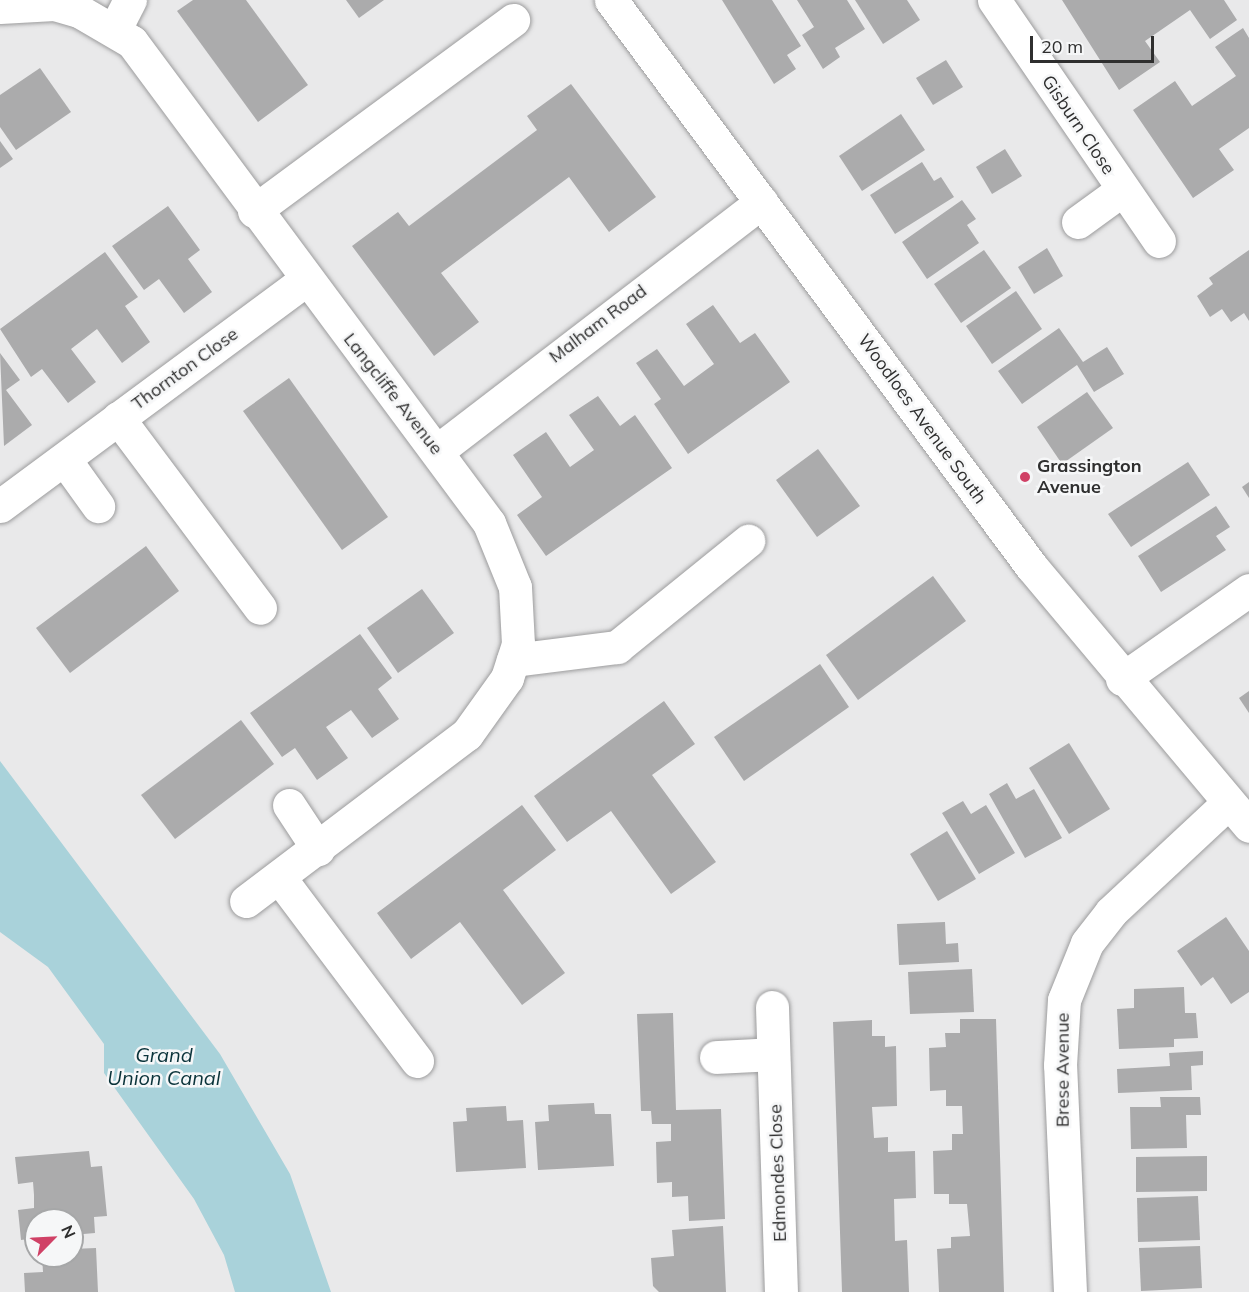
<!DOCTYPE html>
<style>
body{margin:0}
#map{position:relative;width:1249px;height:1292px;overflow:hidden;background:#e9e9ea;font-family:Mulish,sans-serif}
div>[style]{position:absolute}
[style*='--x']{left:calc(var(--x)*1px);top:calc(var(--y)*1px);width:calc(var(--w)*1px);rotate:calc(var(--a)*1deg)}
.water>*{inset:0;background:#a9d2da}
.building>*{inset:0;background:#ababac}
.roads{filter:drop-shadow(0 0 2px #9c9c9d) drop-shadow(0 0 2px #9c9c9d)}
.minor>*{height:33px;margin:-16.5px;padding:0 16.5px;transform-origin:16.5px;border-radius:16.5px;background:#fff}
.dots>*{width:16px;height:16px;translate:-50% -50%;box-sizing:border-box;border:3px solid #f6f7f8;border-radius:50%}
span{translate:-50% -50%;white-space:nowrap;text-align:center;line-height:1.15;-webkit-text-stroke:5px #f6f7f8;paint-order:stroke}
.street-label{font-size:18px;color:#2f2f2f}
.poi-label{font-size:18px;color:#2f2f2f;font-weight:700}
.left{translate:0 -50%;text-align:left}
.water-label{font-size:20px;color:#0a333a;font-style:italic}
.north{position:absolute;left:24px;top:1208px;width:60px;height:60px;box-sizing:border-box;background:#f6f7f8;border:2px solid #a6a7a8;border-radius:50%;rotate:66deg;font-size:16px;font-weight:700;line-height:24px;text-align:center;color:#2f2f2f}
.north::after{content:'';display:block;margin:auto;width:21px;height:27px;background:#d04166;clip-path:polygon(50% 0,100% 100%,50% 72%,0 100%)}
.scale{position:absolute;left:1030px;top:36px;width:124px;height:27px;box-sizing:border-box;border:3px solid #2f2f2f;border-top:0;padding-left:8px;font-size:18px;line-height:21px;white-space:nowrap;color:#2f2f2f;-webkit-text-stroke:4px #f6f7f8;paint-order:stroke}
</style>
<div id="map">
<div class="water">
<div style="clip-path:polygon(0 761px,220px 1054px,290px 1174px,331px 1292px,235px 1292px,224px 1255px,194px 1199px,104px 1073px,104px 1044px,48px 967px,0 932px)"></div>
</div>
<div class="building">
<div style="clip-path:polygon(193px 0,246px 0,308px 85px,258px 122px,177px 11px)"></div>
<div style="clip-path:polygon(346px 0,384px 0,359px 18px)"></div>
<div style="clip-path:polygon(722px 0,772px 0,801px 46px,787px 55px,796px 69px,774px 84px)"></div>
<div style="clip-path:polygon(797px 0,847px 0,865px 29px,835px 48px,840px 57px,823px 69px,802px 35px,814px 27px)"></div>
<div style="clip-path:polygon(855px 0,907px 0,920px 20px,883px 44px)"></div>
<div style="clip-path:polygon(1062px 0,1224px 0,1237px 20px,1210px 39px,1190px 10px,1145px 41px,1160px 62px,1119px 90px)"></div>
<div style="clip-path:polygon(1243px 28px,1249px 38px,1249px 128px,1219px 149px,1234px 170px,1193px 198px,1133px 110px,1175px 81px,1192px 106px,1236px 76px,1215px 47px)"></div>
<div style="clip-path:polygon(946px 60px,963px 87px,933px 105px,916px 78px)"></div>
<div style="clip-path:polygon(40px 68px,71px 112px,16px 150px,0 127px,0 95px)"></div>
<div style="clip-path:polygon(571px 84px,656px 197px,609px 232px,569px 177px,441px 273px,479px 322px,434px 356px,352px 246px,398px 212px,409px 226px,537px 130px,527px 116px)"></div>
<div style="clip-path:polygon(901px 114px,925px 150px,862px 191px,839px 156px)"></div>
<div style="clip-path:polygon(0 141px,13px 159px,0 168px)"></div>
<div style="clip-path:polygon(1005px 149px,1022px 176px,992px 194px,976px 167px)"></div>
<div style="clip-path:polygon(922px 162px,934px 181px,941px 177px,954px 197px,895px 234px,870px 195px)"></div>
<div style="clip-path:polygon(962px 200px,976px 219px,967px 225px,979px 243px,927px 279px,902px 242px)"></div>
<div style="clip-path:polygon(168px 206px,200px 250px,188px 259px,212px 292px,184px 313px,159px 279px,144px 290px,112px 246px)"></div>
<div style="clip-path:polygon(1047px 248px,1063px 276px,1034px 294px,1018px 267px)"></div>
<div style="clip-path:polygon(984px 250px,1011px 288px,961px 323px,934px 284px)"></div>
<div style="clip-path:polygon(1249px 250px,1249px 321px,1244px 313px,1231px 322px,1222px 309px,1210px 317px,1197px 296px,1213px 284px,1209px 278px)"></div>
<div style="clip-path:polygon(105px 252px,138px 297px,125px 306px,150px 342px,122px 363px,97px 329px,71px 349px,96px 382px,68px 403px,42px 369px,31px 377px,0 329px)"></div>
<div style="clip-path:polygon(1016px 291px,1042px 329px,992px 364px,966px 326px)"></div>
<div style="clip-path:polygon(713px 305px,740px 343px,755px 333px,790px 382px,688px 454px,654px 404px,661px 399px,636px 363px,657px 349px,684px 386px,714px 364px,686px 324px)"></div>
<div style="clip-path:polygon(1059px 328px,1083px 362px,1107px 347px,1124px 374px,1094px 392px,1077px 365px,1022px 404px,998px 371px)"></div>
<div style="clip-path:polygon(0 353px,20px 380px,6px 390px,32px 425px,4px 446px)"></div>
<div style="clip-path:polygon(289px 378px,388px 517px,342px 550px,243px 411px)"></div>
<div style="clip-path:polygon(1087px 392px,1113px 428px,1062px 464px,1037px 427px)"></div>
<div style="clip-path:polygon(598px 396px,620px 426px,635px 415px,672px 468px,546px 556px,517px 515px,542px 497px,513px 455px,546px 432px,570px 467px,594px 450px,569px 415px)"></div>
<div style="clip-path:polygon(818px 449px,860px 506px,817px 537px,776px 480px)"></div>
<div style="clip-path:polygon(1188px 462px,1210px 495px,1131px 547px,1108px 514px)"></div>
<div style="clip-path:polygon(1249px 482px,1249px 498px,1242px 487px)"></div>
<div style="clip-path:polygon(1216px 506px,1230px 527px,1216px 536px,1226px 550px,1161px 592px,1138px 556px)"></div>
<div style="clip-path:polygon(146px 546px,179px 591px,70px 673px,36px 628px)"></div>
<div style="clip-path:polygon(933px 576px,966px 621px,858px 700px,826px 655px)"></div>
<div style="clip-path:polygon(422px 589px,454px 633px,398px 673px,367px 628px)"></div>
<div style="clip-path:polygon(360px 634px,392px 678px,378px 689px,399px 719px,372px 738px,351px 710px,326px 727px,348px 758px,317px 780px,295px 748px,282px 757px,250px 713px)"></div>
<div style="clip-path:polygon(820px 664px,849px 707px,744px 781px,714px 737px)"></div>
<div style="clip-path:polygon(1249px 691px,1249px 713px,1239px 698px)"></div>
<div style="clip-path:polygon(664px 701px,695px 744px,652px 775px,716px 862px,671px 894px,611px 811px,567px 842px,534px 796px)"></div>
<div style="clip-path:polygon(241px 720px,274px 764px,175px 839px,141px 795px)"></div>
<div style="clip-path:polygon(1069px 743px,1110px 809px,1069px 834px,1029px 768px)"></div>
<div style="clip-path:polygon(1007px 783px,1016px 799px,1034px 789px,1062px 838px,1025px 858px,989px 794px)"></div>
<div style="clip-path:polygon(963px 801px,971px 814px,986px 805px,1015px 853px,979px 874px,942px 813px)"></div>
<div style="clip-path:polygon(522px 805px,556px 850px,503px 890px,565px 973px,522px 1005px,460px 922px,411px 959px,377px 913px)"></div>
<div style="clip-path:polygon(947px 831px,976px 879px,938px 901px,910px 854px)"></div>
<div style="clip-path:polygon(1226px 917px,1249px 951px,1249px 992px,1231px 1004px,1213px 977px,1201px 986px,1177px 951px)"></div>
<div style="clip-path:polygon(945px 922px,946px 944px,958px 943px,959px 962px,899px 965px,897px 924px)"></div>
<div style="clip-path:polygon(972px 969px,974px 1012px,910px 1014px,908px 972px)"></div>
<div style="clip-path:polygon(1184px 987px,1185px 1013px,1196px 1013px,1198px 1038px,1174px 1039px,1174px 1047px,1119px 1049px,1117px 1009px,1134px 1008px,1134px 989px)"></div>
<div style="clip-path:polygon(673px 1013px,676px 1110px,721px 1109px,725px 1219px,689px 1221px,688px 1196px,672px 1197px,672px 1182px,657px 1183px,656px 1142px,671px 1141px,671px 1124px,652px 1124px,651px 1111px,641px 1111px,637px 1014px)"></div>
<div style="clip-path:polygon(960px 1019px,996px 1019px,1004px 1292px,939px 1292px,937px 1249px,951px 1248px,951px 1237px,970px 1236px,967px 1204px,949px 1204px,949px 1194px,934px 1194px,933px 1151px,952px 1150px,952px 1134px,963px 1134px,962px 1106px,946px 1106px,946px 1090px,930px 1091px,929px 1048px,946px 1047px,945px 1033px,960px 1033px)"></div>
<div style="clip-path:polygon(872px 1020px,872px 1036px,885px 1036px,885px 1047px,896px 1046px,897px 1106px,872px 1107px,874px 1138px,888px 1137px,888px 1152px,915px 1151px,916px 1198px,894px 1199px,895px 1241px,907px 1240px,909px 1292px,842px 1292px,833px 1022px)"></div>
<div style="clip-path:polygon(1203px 1051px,1203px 1065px,1191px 1066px,1192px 1090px,1118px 1093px,1117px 1069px,1170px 1066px,1169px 1053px)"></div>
<div style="clip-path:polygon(1160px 1097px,1200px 1097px,1201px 1115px,1186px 1115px,1187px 1148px,1131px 1149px,1130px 1107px,1161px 1107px)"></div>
<div style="clip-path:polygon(594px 1103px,595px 1114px,611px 1114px,614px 1166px,538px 1170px,535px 1122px,549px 1121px,548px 1105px)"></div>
<div style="clip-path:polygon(506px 1106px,507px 1121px,523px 1120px,526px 1168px,456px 1172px,453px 1122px,467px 1121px,466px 1108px)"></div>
<div style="clip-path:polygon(89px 1151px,91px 1167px,102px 1166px,107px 1216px,94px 1217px,95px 1233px,72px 1235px,72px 1220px,36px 1220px,36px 1238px,21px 1240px,18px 1210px,34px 1208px,34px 1195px,33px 1182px,18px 1184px,15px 1157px)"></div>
<div style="clip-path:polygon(1207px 1156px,1207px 1191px,1136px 1192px,1136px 1157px)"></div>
<div style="clip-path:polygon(1198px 1196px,1200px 1240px,1138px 1242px,1137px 1198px)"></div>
<div style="clip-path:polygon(723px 1226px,726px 1292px,659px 1292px,653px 1286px,651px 1258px,674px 1256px,672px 1230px)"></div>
<div style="clip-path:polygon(1200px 1246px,1202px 1288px,1141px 1291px,1139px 1248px)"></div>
<div style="clip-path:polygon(96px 1248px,98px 1292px,25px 1292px,24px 1273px,43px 1272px,42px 1256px,72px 1256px,72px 1249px)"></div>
</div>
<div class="roads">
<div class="minor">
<div style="--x:611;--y:0;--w:705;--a:53.42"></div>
<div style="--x:1031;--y:566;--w:339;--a:50"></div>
<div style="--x:994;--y:0;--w:292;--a:55.6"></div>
<div style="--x:0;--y:7;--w:54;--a:-3.2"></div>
<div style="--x:54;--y:4;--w:26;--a:16"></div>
<div style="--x:79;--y:11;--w:61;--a:30.3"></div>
<div style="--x:132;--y:42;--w:599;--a:53.42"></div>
<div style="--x:489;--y:523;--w:69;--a:67.9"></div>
<div style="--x:515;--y:587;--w:57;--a:87"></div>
<div style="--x:518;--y:644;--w:36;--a:108"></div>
<div style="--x:507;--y:678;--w:69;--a:125.5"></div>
<div style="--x:467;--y:734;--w:277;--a:142.9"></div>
<div style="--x:115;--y:29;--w:33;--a:-63"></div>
<div style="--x:254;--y:211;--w:322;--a:-36.4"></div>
<div style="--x:1078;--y:222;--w:54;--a:-36"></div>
<div style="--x:118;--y:418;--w:237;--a:53.2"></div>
<div style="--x:437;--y:451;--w:409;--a:-37.5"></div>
<div style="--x:65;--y:460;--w:57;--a:54.3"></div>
<div style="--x:0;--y:506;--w:380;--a:-36.5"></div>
<div style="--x:513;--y:660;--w:105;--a:-7.1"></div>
<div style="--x:617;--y:647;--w:169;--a:-39"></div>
<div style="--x:1122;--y:679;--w:155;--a:-35"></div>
<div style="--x:289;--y:805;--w:53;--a:56.6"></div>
<div style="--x:279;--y:877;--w:230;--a:53.1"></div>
<div style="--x:772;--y:1007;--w:285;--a:88.2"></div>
<div style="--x:716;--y:1057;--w:57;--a:-3"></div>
<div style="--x:1070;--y:1292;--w:227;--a:-92.5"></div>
<div style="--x:1060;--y:1065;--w:65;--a:-86.5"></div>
<div style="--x:1064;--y:1000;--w:61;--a:-68"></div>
<div style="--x:1087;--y:943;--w:39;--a:-52"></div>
<div style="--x:1111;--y:912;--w:158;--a:-43"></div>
</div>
</div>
<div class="dots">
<div style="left:1025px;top:477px;background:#d04166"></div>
</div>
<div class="street-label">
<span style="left:1078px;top:125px;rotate:56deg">Gisburn Close</span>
<span style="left:598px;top:324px;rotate:-37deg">Malham Road</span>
<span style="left:185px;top:369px;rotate:-36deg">Thornton Close</span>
<span style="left:393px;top:394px;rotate:52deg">Langcliffe Avenue</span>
<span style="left:922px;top:419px;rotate:54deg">Woodloes Avenue South</span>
<span style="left:1063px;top:1070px;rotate:-90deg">Brese Avenue</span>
<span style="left:778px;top:1173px;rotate:-92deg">Edmondes Close</span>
</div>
<div class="poi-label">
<span class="left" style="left:1037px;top:477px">Grassington<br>Avenue</span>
</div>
<div class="water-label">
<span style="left:164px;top:1066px">Grand<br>Union Canal</span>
</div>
<div class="north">N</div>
<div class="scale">20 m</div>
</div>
